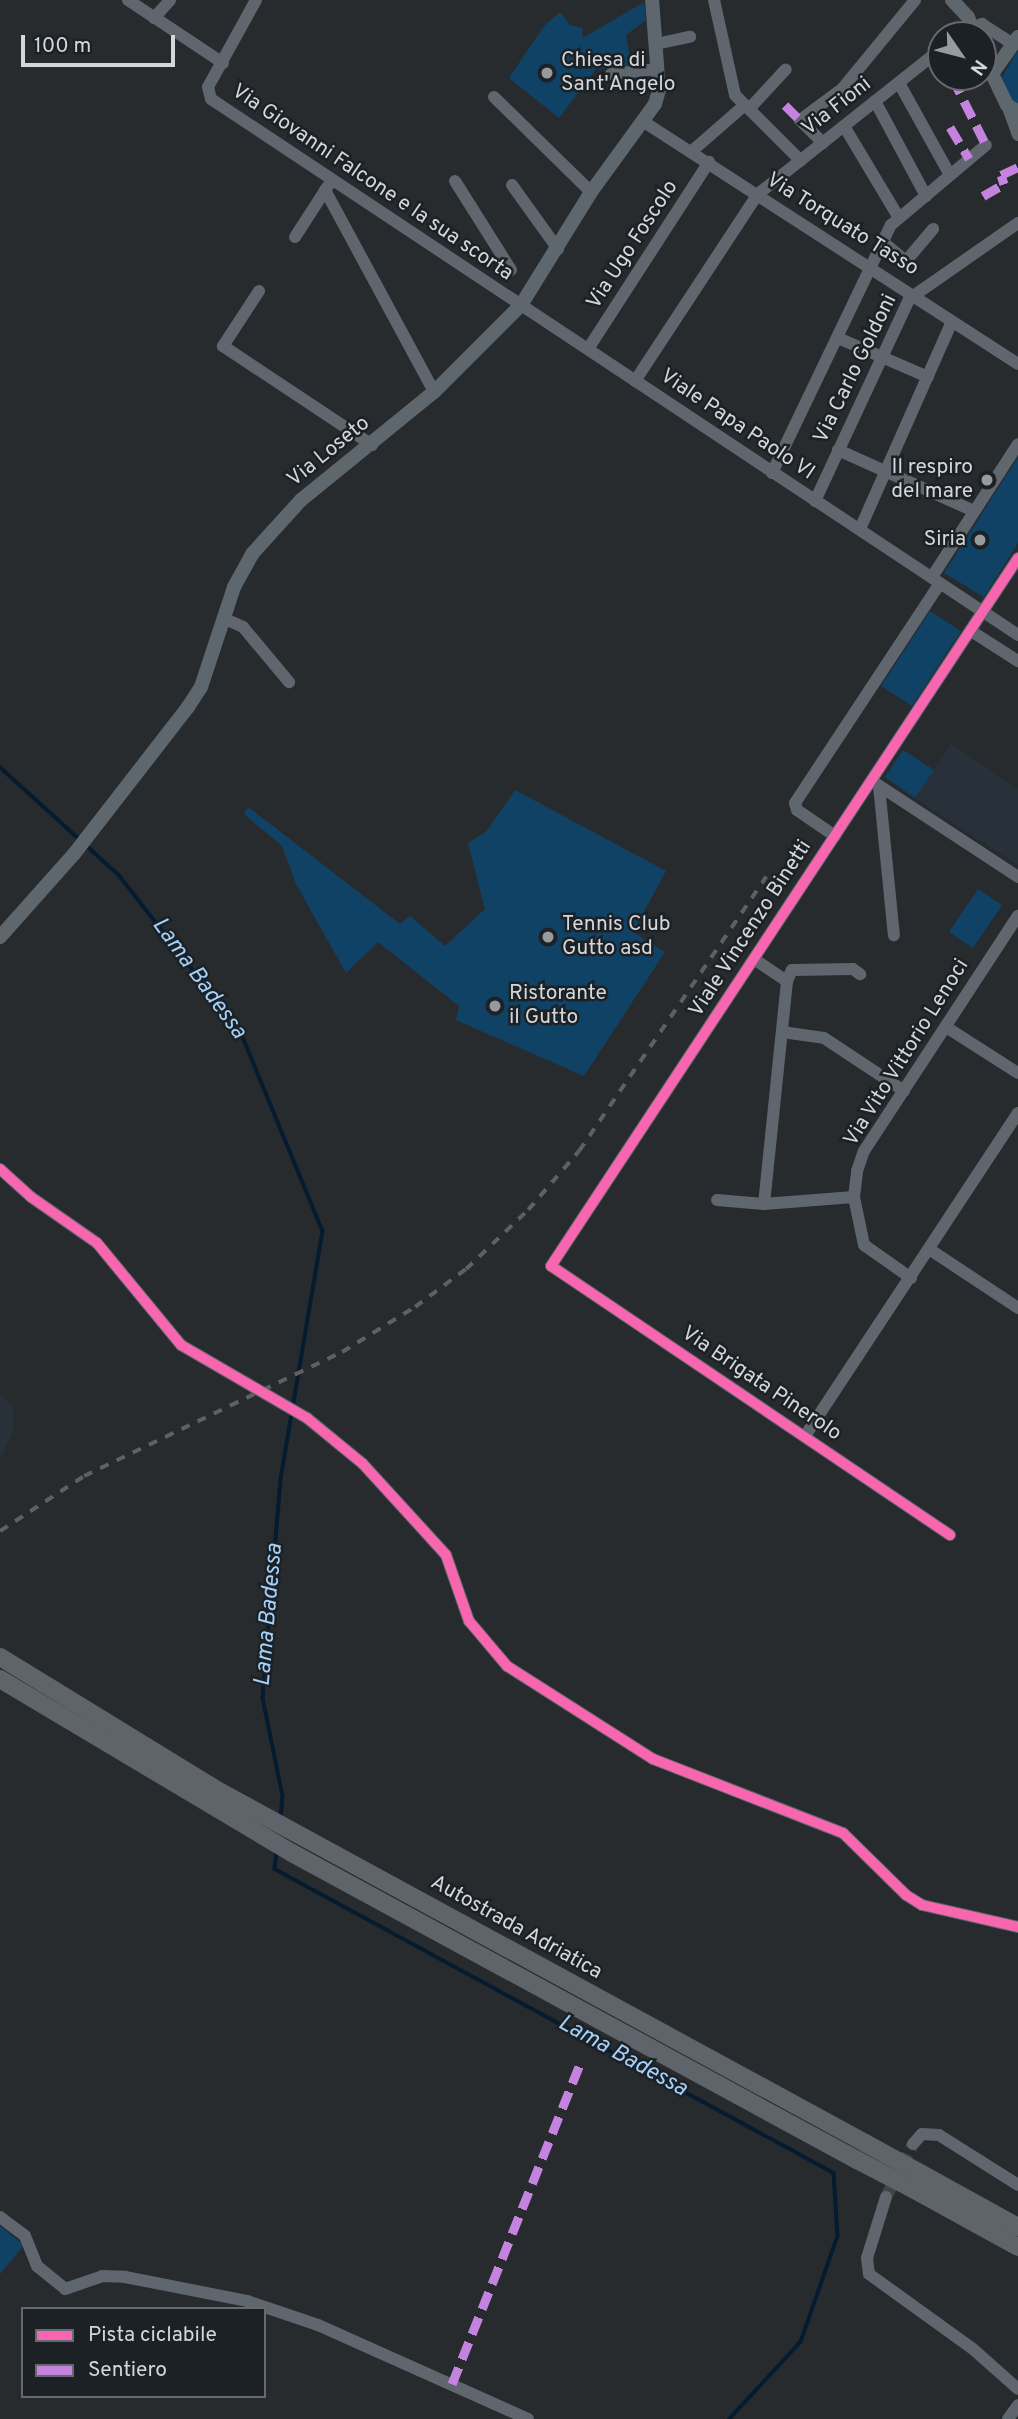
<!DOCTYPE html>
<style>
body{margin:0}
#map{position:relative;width:1018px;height:2419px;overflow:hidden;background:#282b2d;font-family:Overpass,sans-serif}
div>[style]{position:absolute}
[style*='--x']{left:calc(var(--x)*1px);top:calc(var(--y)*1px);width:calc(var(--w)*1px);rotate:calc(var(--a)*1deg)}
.built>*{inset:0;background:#283139}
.green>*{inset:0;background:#104266}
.stream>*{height:3.5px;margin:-1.75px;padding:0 1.75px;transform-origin:1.75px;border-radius:1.75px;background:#041b30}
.minor-tunnel>*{height:12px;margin-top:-6px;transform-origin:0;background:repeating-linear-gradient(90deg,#424547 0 12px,transparent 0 18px)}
.minor>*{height:12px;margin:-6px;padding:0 6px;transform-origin:6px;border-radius:6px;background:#5f666e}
.major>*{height:14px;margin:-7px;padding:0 7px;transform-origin:7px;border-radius:7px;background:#5f676e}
.highway>*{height:18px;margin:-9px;padding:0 9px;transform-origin:9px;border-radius:9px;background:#5e6469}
.rail>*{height:3.5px;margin-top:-1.75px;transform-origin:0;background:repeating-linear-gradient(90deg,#5d6165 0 9px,transparent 0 18px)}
.highway-bridge>*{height:18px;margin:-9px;padding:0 9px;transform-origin:9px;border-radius:9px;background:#5e6469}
.quiet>*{height:9px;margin-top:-4.5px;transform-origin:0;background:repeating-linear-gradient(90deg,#c483df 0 18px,transparent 0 27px)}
.cycleway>*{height:10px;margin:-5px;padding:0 5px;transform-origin:5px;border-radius:5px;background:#f766af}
.dots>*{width:19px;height:19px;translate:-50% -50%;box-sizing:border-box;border:4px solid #1c2126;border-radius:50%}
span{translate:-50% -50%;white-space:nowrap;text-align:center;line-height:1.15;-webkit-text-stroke:5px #1c2126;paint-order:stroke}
.poi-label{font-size:21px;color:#d4d7da}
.left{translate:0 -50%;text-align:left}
.right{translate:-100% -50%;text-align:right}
.street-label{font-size:21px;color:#d4d7da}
.water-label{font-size:23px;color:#a3d1fa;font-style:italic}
.legend{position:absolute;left:21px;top:2307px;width:245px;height:91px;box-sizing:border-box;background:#1c2126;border:2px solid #666a6e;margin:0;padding:9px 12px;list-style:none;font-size:21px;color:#d4d7da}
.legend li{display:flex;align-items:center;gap:14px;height:35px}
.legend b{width:35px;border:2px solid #666a6e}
.north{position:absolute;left:927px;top:21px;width:70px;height:70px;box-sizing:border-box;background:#1c2126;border:2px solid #666a6e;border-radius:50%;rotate:125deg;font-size:19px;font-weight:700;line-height:28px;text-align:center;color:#d4d7da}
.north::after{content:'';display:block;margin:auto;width:24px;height:32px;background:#989b9d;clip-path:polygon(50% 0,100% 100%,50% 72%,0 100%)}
.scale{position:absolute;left:21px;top:35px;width:154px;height:32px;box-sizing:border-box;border:4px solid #d4d7da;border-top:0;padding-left:9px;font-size:21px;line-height:24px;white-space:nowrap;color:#d4d7da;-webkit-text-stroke:5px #1c2126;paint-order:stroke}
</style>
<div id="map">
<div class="built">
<div style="clip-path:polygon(951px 744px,1018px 789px,1018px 865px,915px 798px)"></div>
<div style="clip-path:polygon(0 1394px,14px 1408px,13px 1431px,0 1460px)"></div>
</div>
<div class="green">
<div style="clip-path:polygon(644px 2px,646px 20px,626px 35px,631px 66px,596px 69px,559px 118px,509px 78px,544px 26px,560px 12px,570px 25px,582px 28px,583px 38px)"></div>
<div style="clip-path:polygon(1018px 50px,1018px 104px,1009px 98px,1002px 77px)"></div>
<div style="clip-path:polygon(1018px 457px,1018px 543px,984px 597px,944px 573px)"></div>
<div style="clip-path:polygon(930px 611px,961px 631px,912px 706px,881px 686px)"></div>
<div style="clip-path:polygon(903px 750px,934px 770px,915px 798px,885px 777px)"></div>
<div style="clip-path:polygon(515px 790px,666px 871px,633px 932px,665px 952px,584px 1076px,456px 1020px,459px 1006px,378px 942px,346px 973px,296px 884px,282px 846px,244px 814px,248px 807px,400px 924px,410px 916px,445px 946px,485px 909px,468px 843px,486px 832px)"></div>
<div style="clip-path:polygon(978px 889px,1002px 905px,973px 948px,949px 932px)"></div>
<div style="clip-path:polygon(0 2226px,24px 2245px,0 2274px)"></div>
</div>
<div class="stream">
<div style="--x:0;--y:767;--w:107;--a:42.3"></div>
<div style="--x:87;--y:846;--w:43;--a:42.2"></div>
<div style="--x:119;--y:875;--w:197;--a:52"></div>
<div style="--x:240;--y:1030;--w:217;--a:67.6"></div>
<div style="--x:323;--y:1231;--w:252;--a:99.6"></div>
<div style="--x:281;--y:1479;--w:220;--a:94.7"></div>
<div style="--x:263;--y:1698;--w:100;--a:78.5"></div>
<div style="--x:283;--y:1796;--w:24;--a:95"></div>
<div style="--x:277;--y:1852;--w:17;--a:97"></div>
<div style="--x:275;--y:1869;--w:636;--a:28.54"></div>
<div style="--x:834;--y:2173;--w:63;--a:86.4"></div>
<div style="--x:838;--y:2236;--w:112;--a:109.2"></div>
<div style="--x:801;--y:2342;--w:105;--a:132.7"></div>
</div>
<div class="minor-tunnel">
<div style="--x:886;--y:2197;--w:59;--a:-63"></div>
</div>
<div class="minor">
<div style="--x:128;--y:0;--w:114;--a:33.6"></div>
<div style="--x:256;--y:0;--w:99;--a:118.9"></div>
<div style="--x:208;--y:87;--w:12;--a:76"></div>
<div style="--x:211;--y:99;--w:969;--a:33.59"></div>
<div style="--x:714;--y:0;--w:97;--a:77.5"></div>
<div style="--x:735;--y:95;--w:93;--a:45"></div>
<div style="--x:154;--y:18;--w:24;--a:-48"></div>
<div style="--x:960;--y:35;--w:25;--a:-27"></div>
<div style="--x:982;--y:24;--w:37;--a:33"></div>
<div style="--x:656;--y:44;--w:35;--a:-12"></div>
<div style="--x:611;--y:74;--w:47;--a:-6.1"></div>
<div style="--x:899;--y:83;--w:105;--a:61"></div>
<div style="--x:494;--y:97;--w:136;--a:44.4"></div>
<div style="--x:875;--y:101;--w:108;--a:61.8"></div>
<div style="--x:1007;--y:105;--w:32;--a:70"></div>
<div style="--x:749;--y:109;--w:54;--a:-47.2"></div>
<div style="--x:644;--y:122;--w:445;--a:32.9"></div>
<div style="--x:844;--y:126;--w:107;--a:59.1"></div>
<div style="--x:823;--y:143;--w:33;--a:-135"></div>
<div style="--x:800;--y:120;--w:52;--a:-36.4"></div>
<div style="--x:842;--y:89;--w:115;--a:-50.6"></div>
<div style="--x:692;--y:151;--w:70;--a:-41"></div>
<div style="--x:455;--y:181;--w:105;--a:57.8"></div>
<div style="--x:512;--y:185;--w:79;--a:54.3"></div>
<div style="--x:325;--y:190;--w:230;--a:61.6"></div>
<div style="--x:295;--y:237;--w:61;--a:-57.1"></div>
<div style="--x:883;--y:242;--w:30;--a:40"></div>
<div style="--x:906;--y:261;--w:42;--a:-49.8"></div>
<div style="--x:259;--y:291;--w:66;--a:123.2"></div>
<div style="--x:223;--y:346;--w:179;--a:33.6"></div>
<div style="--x:838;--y:338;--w:98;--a:23.4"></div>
<div style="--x:588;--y:349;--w:223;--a:-57.1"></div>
<div style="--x:635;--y:381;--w:224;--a:-56.7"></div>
<div style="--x:758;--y:194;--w:233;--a:-38.4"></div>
<div style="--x:838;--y:450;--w:149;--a:24.2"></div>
<div style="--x:772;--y:473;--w:275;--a:-64.4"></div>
<div style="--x:891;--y:225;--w:124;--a:-40.1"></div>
<div style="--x:815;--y:501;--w:223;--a:-65"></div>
<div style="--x:909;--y:299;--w:133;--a:-34.9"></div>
<div style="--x:860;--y:529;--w:227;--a:-66.1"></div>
<div style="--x:932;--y:577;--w:158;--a:-57.1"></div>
<div style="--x:223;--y:618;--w:22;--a:24"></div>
<div style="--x:243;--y:627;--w:72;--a:50.1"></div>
<div style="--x:971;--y:631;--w:56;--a:32.6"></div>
<div style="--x:872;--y:781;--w:175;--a:33.3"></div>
<div style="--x:879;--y:786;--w:150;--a:84.3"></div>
<div style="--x:835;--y:836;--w:46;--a:-145.6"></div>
<div style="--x:797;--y:810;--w:7;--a:-106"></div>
<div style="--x:795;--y:803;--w:263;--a:-56.6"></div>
<div style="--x:754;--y:959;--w:40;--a:34"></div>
<div style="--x:787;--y:981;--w:12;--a:-66"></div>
<div style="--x:792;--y:970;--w:61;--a:-0.9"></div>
<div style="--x:853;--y:969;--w:9;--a:36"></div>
<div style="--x:946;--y:1027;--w:85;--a:32.6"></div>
<div style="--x:782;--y:1032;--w:42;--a:8.1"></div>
<div style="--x:824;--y:1038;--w:96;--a:33.5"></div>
<div style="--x:0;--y:1169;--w:42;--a:42.1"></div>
<div style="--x:31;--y:1197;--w:80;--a:34.9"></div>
<div style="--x:97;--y:1243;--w:132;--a:50.5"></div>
<div style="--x:181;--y:1345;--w:146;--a:30.1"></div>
<div style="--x:307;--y:1418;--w:72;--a:39.4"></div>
<div style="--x:363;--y:1464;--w:123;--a:47.6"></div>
<div style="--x:446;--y:1555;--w:70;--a:70.8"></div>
<div style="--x:469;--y:1621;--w:59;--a:49.8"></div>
<div style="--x:507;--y:1666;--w:173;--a:32.5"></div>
<div style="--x:653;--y:1759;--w:204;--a:21.3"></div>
<div style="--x:843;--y:1833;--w:88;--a:44.5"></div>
<div style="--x:906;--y:1895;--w:19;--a:32"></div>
<div style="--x:922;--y:1905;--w:98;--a:12.9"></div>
<div style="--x:717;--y:1200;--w:47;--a:4.9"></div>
<div style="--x:764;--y:1204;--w:90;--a:-4.4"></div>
<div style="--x:764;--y:1204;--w:224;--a:-84.1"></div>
<div style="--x:929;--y:1249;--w:107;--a:33.5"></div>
<div style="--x:911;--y:1278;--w:57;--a:-144.9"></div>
<div style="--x:864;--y:1245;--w:49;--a:-101.8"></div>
<div style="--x:854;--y:1197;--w:26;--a:-83"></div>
<div style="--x:857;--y:1171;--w:21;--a:-71"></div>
<div style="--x:864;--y:1151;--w:281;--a:-56.8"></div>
<div style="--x:805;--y:1436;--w:387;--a:-56.6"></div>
<div style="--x:950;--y:1535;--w:481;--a:-146"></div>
<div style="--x:551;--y:1266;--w:848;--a:-56.59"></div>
<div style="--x:913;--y:2144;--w:13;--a:-48"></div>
<div style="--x:922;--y:2134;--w:17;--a:3"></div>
<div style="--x:939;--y:2135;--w:93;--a:32.3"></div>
<div style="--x:886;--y:2197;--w:64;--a:107.3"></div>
<div style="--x:867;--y:2258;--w:16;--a:83"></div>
<div style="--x:869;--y:2274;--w:128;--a:35.8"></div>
<div style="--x:973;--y:2349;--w:60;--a:41.6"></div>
<div style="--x:0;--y:2217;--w:31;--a:37"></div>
<div style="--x:25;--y:2236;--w:32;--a:68"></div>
<div style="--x:37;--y:2266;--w:36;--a:39"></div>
<div style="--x:65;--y:2289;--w:39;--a:-19"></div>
<div style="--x:102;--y:2276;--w:23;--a:2"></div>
<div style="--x:125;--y:2277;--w:124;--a:11.1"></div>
<div style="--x:247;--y:2301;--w:75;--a:18.7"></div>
<div style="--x:318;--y:2325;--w:230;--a:24.1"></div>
<div style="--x:1008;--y:2419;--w:17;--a:-54"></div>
</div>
<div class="major">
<div style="--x:952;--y:0;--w:23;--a:47"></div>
<div style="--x:968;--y:17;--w:19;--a:69"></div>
<div style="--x:1018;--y:37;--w:45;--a:125.1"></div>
<div style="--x:992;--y:74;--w:34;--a:64"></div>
<div style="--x:1007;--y:105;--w:13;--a:32"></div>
<div style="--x:983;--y:53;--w:23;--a:67"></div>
<div style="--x:0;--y:937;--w:111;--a:-48.3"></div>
<div style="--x:74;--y:854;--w:186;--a:-52.2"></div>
<div style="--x:188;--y:707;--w:24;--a:-57"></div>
<div style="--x:201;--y:687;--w:105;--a:-71.7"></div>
<div style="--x:234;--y:587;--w:38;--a:-61"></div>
<div style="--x:252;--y:554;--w:73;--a:-47.8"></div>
<div style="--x:301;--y:500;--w:171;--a:-39.1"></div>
<div style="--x:434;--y:392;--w:123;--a:-45"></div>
<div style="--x:521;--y:305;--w:133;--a:-58.2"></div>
<div style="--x:591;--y:192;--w:109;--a:-54"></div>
<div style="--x:655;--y:104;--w:15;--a:-74"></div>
<div style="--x:659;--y:90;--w:90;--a:-94.4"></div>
</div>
<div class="highway">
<div style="--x:0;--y:1657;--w:252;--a:31.5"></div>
<div style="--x:215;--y:1789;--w:740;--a:28.57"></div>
<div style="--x:0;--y:1679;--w:340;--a:30.8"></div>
<div style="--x:292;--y:1853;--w:643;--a:28.52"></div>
<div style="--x:920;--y:2173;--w:112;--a:28.9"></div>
<div style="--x:913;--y:2189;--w:120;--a:28.9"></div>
</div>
<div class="rail">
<div style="--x:0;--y:1531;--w:100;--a:-33.2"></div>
<div style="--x:84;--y:1476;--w:286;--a:-25.7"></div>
<div style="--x:342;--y:1352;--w:86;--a:-31.7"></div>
<div style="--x:415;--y:1307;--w:64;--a:-36.7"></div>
<div style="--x:466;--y:1269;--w:86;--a:-43.6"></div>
<div style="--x:528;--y:1210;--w:78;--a:-49.2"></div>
<div style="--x:579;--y:1151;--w:332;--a:-55.7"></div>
</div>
<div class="highway-bridge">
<div style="--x:865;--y:2143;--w:63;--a:28.6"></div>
<div style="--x:857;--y:2160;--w:63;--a:27.4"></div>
</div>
<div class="quiet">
<div style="--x:939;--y:51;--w:5;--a:68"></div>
<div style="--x:952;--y:77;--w:76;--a:63.4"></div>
<div style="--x:785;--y:105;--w:21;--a:45"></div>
<div style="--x:950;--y:127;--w:37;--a:59"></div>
<div style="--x:983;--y:196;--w:24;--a:-30"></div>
<div style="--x:1004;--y:184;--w:9;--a:-108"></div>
<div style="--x:1001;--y:175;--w:19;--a:-25"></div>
<div style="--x:452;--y:2384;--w:347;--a:-68.2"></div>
</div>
<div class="cycleway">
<div style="--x:0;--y:1169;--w:42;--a:42.1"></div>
<div style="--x:31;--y:1197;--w:80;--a:34.9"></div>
<div style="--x:97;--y:1243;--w:132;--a:50.5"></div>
<div style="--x:181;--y:1345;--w:146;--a:30.1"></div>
<div style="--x:307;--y:1418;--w:72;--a:39.4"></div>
<div style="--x:363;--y:1464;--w:123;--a:47.6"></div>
<div style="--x:446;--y:1555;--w:70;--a:70.8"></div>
<div style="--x:469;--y:1621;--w:59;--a:49.8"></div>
<div style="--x:507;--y:1666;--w:173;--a:32.5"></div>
<div style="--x:653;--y:1759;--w:204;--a:21.3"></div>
<div style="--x:843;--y:1833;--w:88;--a:44.5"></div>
<div style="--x:906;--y:1895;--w:19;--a:32"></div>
<div style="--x:922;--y:1905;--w:98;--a:12.9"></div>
<div style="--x:950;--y:1535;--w:481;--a:-146"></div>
<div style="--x:551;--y:1266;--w:848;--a:-56.59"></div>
</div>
<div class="dots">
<div style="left:547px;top:73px;background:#989b9d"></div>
<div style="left:987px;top:480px;background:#989b9d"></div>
<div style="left:980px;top:540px;background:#989b9d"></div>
<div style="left:548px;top:937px;background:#989b9d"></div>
<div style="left:495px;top:1006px;background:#989b9d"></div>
</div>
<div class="poi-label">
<span class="left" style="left:561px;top:73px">Chiesa di<br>Sant'Angelo</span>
<span class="right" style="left:973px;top:480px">Il respiro<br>del mare</span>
<span class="right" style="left:966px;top:540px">Siria</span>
<span class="left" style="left:562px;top:937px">Tennis Club<br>Gutto asd</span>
<span class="left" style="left:509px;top:1006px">Ristorante<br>il Gutto</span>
</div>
<div class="street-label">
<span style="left:837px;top:107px;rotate:-38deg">Via Fioni</span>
<span style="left:372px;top:183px;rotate:34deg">Via Giovanni Falcone e la sua scorta</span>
<span style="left:842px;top:225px;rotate:32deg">Via Torquato Tasso</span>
<span style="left:633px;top:245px;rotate:-57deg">Via Ugo Foscolo</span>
<span style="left:856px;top:369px;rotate:-64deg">Via Carlo Goldoni</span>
<span style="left:737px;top:425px;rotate:34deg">Viale Papa Paolo VI</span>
<span style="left:329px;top:452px;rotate:-39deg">Via Loseto</span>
<span style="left:751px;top:929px;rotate:-57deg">Viale Vincenzo Binetti</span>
<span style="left:907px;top:1053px;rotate:-58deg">Via Vito Vittorio Lenoci</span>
<span style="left:761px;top:1384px;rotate:34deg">Via Brigata Pinerolo</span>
<span style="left:516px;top:1928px;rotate:29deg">Autostrada Adriatica</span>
</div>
<div class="water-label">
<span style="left:198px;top:979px;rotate:54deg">Lama Badessa</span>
<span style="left:270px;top:1615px;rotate:-85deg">Lama Badessa</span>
<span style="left:622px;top:2057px;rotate:29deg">Lama Badessa</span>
</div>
<ul class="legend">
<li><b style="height:9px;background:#f766af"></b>Pista ciclabile</li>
<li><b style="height:9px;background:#c483df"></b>Sentiero</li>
</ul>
<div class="north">N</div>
<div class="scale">100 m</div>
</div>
